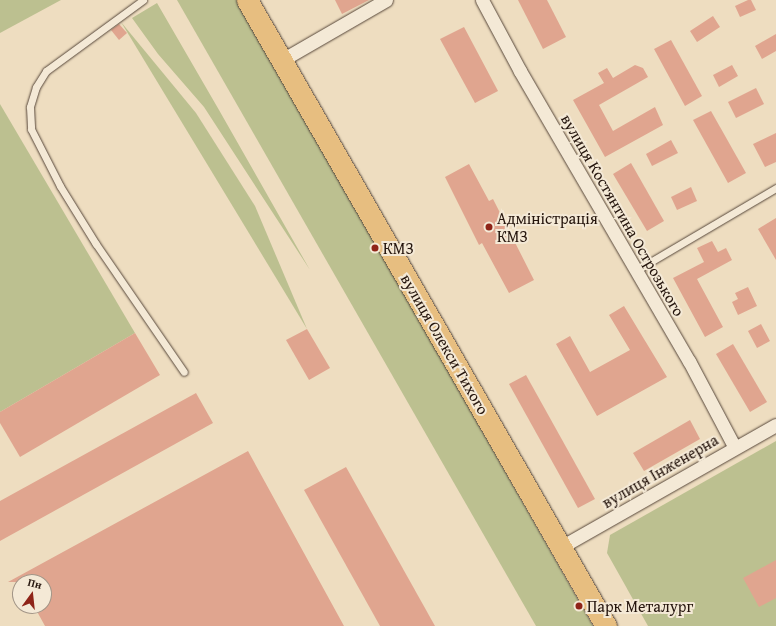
<!DOCTYPE html>
<meta charset="utf-8">
<style>
body{margin:0}
#map{position:relative;width:776px;height:626px;overflow:hidden;background:#eeddc0;font-family:"Gentium Book Plus",serif}
div>[style]{position:absolute}
[style*='--x']{left:calc(var(--x)*1px);top:calc(var(--y)*1px);width:calc(var(--w)*1px);rotate:calc(var(--a)*1deg)}
.green>*{inset:0;background:#bcc090}
.building>*{inset:0;background:#e0a58f}
.roads{filter:drop-shadow(0 0 1px #57473a) drop-shadow(0 0 1px #57473a)}
.lane>*{height:7px;margin:-3.5px;padding:0 3.5px;transform-origin:3.5px;border-radius:3.5px;background:#f4e9d6}
.street>*{height:13px;margin:-6.5px;padding:0 6.5px;transform-origin:6.5px;border-radius:6.5px;background:#f4e9d6}
.primary>*{height:21px;margin:-10.5px;padding:0 10.5px;transform-origin:10.5px;border-radius:10.5px;background:#e7be80}
.dots>*{width:11px;height:11px;translate:-50% -50%;box-sizing:border-box;border:2px solid #f4e9d6;border-radius:50%}
span{translate:-50% -50%;white-space:nowrap;text-align:center;line-height:1.15;-webkit-text-stroke:4px #f4e9d6;paint-order:stroke}
.street-label{font-size:16px;color:#25150d}
.poi-label{font-size:16px;color:#25150d}
.left{translate:0 -50%;text-align:left}
.north{position:absolute;left:12px;top:574px;width:40px;height:40px;box-sizing:border-box;background:#f4e9d6;border:1px solid #a19486;border-radius:50%;rotate:15deg;font-size:11px;font-weight:700;line-height:16px;text-align:center;color:#25150d}
.north::after{content:'';display:block;margin:auto;width:14px;height:18px;background:#8f2418;clip-path:polygon(50% 0,100% 100%,50% 72%,0 100%)}
</style>
<div id="map">
<div class="green">
<div style="clip-path:polygon(0 0,61px 0,0 33px)"></div>
<div style="clip-path:polygon(177px 0,237px 0,593px 626px,536px 626px)"></div>
<div style="clip-path:polygon(157px 3px,219px 110px,310px 270px,204px 107px,158px 54px,132px 18px)"></div>
<div style="clip-path:polygon(121px 22px,196px 113px,255px 206px,307px 329px)"></div>
<div style="clip-path:polygon(0 104px,135px 333px,0 412px)"></div>
<div style="clip-path:polygon(776px 441px,776px 626px,648px 626px,607px 553px,610px 535px)"></div>
</div>
<div class="building">
<div style="clip-path:polygon(335px 0,369px 0,342px 14px)"></div>
<div style="clip-path:polygon(518px 0,547px 0,566px 37px,543px 49px)"></div>
<div style="clip-path:polygon(748px 0,751px 0,756px 10px,740px 17px,735px 6px)"></div>
<div style="clip-path:polygon(713px 16px,720px 27px,697px 42px,690px 31px)"></div>
<div style="clip-path:polygon(119px 24px,127px 33px,119px 40px,111px 30px)"></div>
<div style="clip-path:polygon(464px 27px,498px 91px,475px 103px,440px 39px)"></div>
<div style="clip-path:polygon(776px 34px,776px 51px,762px 59px,755px 46px)"></div>
<div style="clip-path:polygon(671px 40px,702px 96px,685px 106px,654px 49px)"></div>
<div style="clip-path:polygon(635px 65px,643px 68px,648px 77px,599px 105px,613px 131px,655px 107px,663px 125px,605px 157px,573px 100px,604px 83px,598px 73px,607px 68px,613px 78px)"></div>
<div style="clip-path:polygon(732px 65px,738px 76px,719px 87px,713px 75px)"></div>
<div style="clip-path:polygon(756px 88px,764px 104px,736px 118px,728px 102px)"></div>
<div style="clip-path:polygon(711px 111px,746px 173px,728px 183px,693px 120px)"></div>
<div style="clip-path:polygon(776px 133px,776px 162px,765px 167px,753px 144px)"></div>
<div style="clip-path:polygon(671px 140px,678px 153px,652px 166px,646px 154px)"></div>
<div style="clip-path:polygon(631px 163px,664px 221px,647px 231px,613px 174px)"></div>
<div style="clip-path:polygon(469px 164px,489px 201px,493px 199px,534px 280px,509px 293px,482px 243px,479px 245px,445px 177px)"></div>
<div style="clip-path:polygon(691px 187px,697px 201px,677px 210px,671px 197px)"></div>
<div style="clip-path:polygon(776px 218px,776px 260px,758px 229px)"></div>
<div style="clip-path:polygon(712px 241px,718px 252px,726px 248px,732px 260px,697px 279px,723px 327px,705px 337px,673px 278px,704px 262px,697px 248px)"></div>
<div style="clip-path:polygon(748px 287px,757px 306px,738px 315px,732px 302px,738px 299px,735px 293px)"></div>
<div style="clip-path:polygon(624px 306px,667px 377px,597px 416px,556px 344px,570px 336px,590px 372px,630px 350px,609px 315px)"></div>
<div style="clip-path:polygon(761px 324px,770px 341px,757px 348px,748px 331px)"></div>
<div style="clip-path:polygon(307px 329px,330px 368px,309px 380px,286px 340px)"></div>
<div style="clip-path:polygon(135px 333px,160px 375px,20px 457px,0 423px,0 412px)"></div>
<div style="clip-path:polygon(733px 344px,767px 402px,750px 412px,716px 354px)"></div>
<div style="clip-path:polygon(526px 375px,595px 499px,578px 508px,509px 384px)"></div>
<div style="clip-path:polygon(196px 393px,213px 423px,0 541px,0 501px)"></div>
<div style="clip-path:polygon(690px 420px,700px 439px,644px 471px,633px 453px)"></div>
<div style="clip-path:polygon(248px 451px,344px 626px,45px 626px,34px 606px,44px 606px,44px 582px,8px 582px)"></div>
<div style="clip-path:polygon(346px 467px,435px 626px,380px 626px,304px 490px)"></div>
<div style="clip-path:polygon(776px 560px,776px 598px,759px 607px,743px 578px)"></div>
</div>
<div class="roads">
<div class="lane">
<div style="--x:143;--y:0;--w:120;--a:143.8"></div>
<div style="--x:46;--y:71;--w:19;--a:122"></div>
<div style="--x:36;--y:87;--w:21;--a:107"></div>
<div style="--x:30;--y:107;--w:22;--a:87"></div>
<div style="--x:31;--y:129;--w:64;--a:63"></div>
<div style="--x:60;--y:186;--w:68;--a:58.2"></div>
<div style="--x:96;--y:244;--w:155;--a:55.5"></div>
<div style="--x:635;--y:271;--w:164;--a:-30.5"></div>
</div>
<div class="street">
<div style="--x:482;--y:0;--w:81;--a:61.8"></div>
<div style="--x:520;--y:71;--w:336;--a:59.8"></div>
<div style="--x:689;--y:361;--w:98;--a:62.1"></div>
<div style="--x:282;--y:60;--w:120;--a:-30"></div>
<div style="--x:561;--y:547;--w:247;--a:-29.6"></div>
</div>
<div class="primary">
<div style="--x:247;--y:0;--w:722;--a:60.17"></div>
</div>
</div>
<div class="dots">
<div style="left:489px;top:227px;background:#8f2418"></div>
<div style="left:375px;top:248px;background:#8f2418"></div>
<div style="left:579px;top:606px;background:#8f2418"></div>
</div>
<div class="street-label">
<span style="left:623px;top:215px;rotate:60deg">вулиця Костянтина Острозького</span>
<span style="left:445px;top:344px;rotate:60deg">вулиця Олекси Тихого</span>
<span style="left:660px;top:471px;rotate:-30deg">вулиця Інженерна</span>
</div>
<div class="poi-label">
<span class="left" style="left:497px;top:227px">Адміністрація<br>КМЗ</span>
<span class="left" style="left:383px;top:248px">КМЗ</span>
<span class="left" style="left:587px;top:606px">Парк Металург</span>
</div>
<div class="north">Пн</div>
</div>
